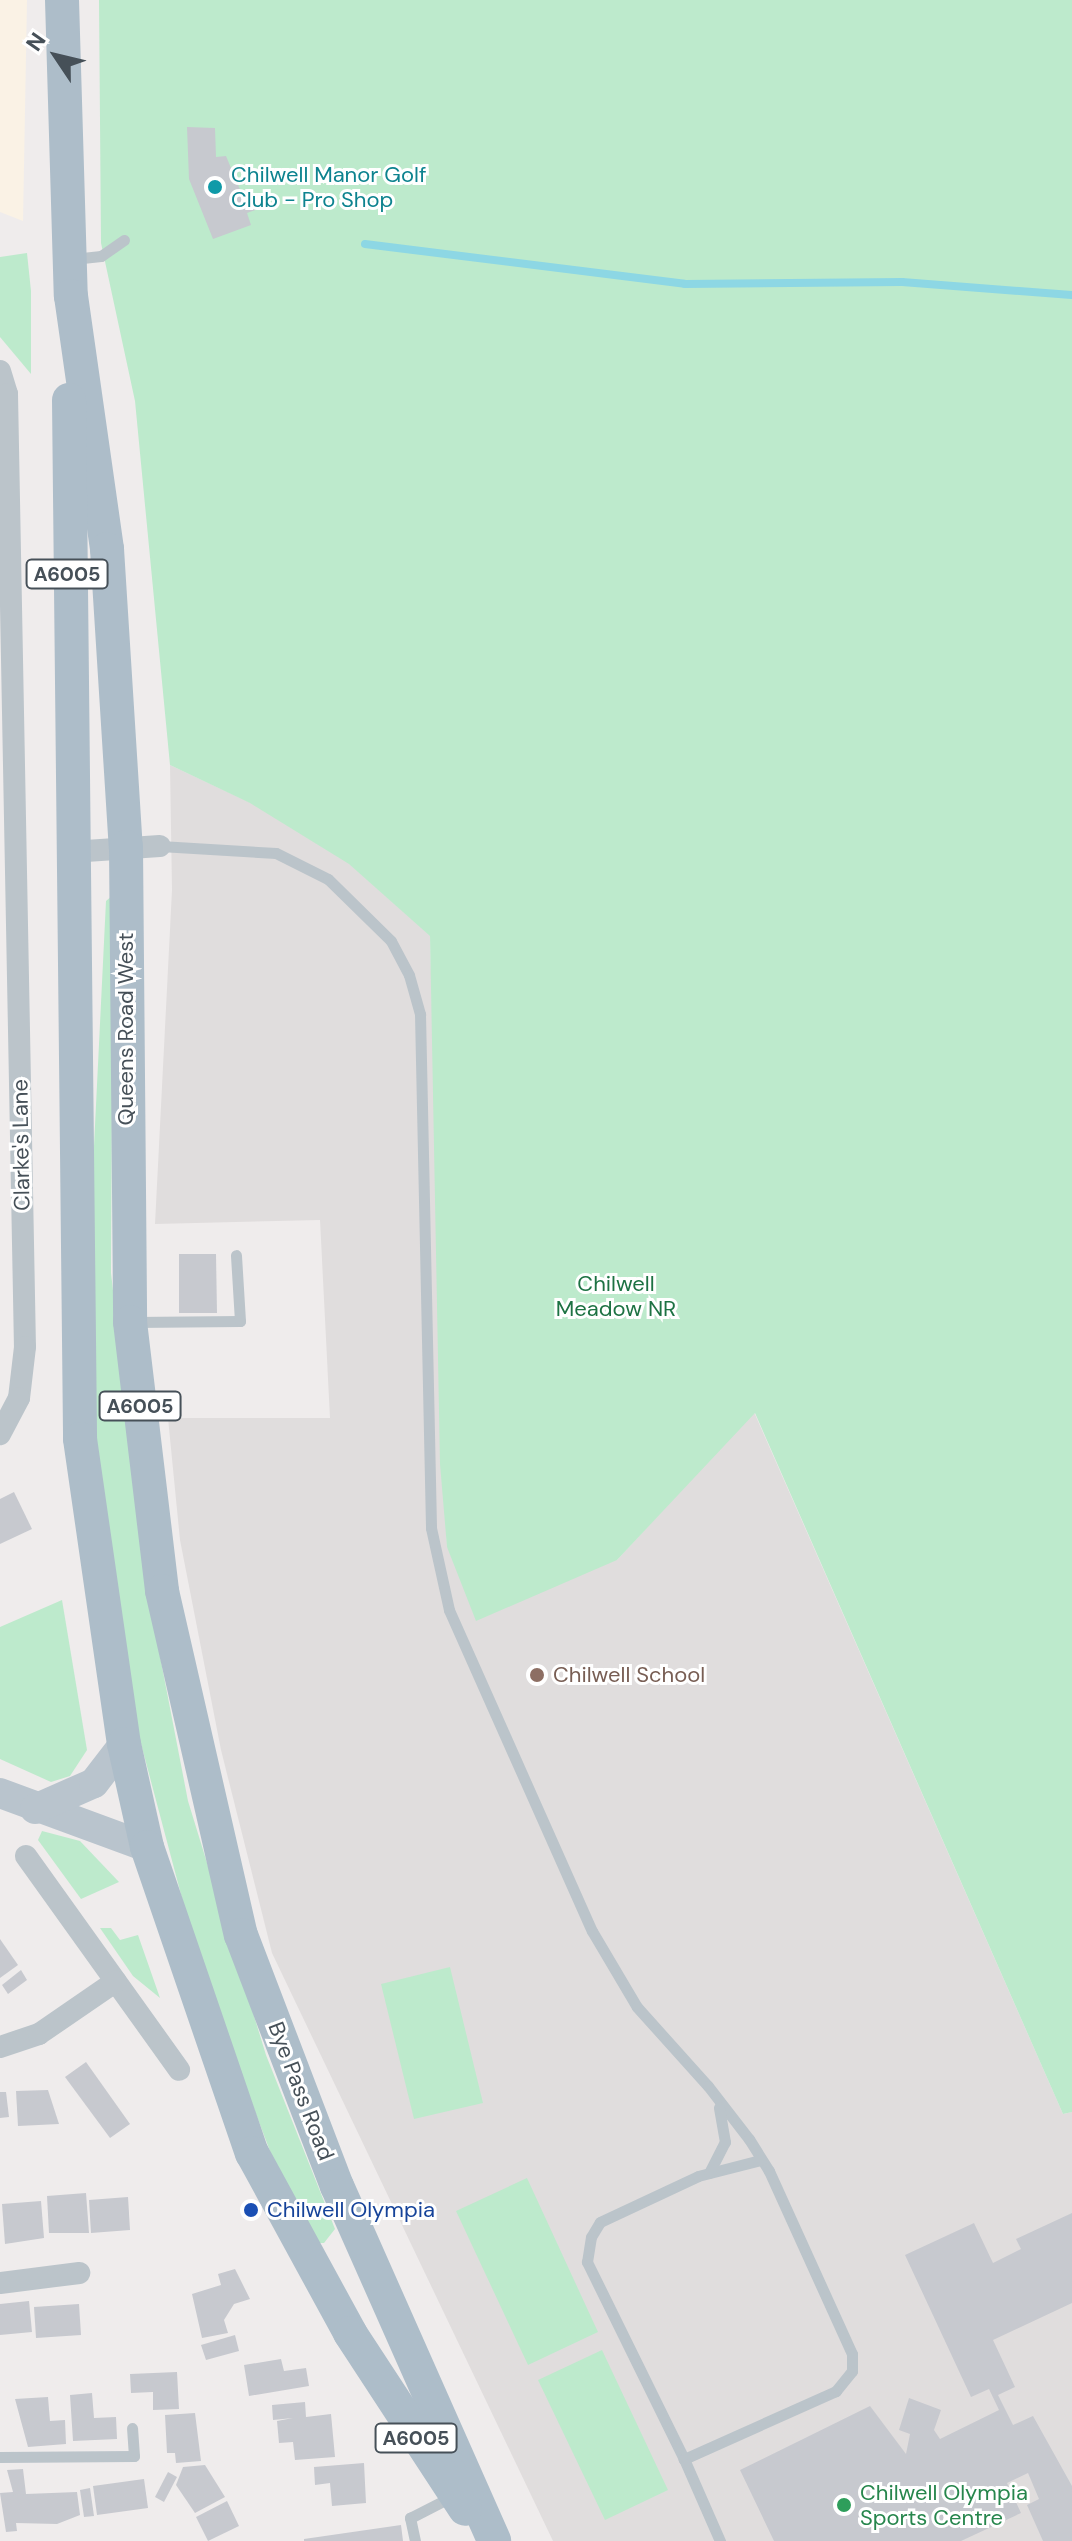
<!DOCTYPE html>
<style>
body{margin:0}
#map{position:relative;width:1072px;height:2541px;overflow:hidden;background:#efecec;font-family:"DM Sans",sans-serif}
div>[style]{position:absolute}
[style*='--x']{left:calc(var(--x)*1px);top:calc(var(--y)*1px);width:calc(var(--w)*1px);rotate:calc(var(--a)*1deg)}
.commercial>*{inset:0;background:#faf2e5}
.education>*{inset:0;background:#e0dddd}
.green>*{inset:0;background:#bdeacc}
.stream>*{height:8px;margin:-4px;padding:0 4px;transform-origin:4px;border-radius:4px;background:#8dd7e4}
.building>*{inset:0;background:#c7c9cf}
.lane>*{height:11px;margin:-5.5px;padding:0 5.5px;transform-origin:5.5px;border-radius:5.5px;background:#bbc4ca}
.street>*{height:22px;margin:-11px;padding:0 11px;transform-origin:11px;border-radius:11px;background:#bbc4ca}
.secondary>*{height:30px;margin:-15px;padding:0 15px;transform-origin:15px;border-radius:15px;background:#b9c4cd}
.primary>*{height:34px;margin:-17px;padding:0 17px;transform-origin:17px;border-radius:17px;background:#adbdc9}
.dots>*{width:22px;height:22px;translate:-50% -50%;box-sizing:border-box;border:4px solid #fff;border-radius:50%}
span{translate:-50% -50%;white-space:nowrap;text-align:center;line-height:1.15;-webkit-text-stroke:6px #fff;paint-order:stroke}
.shield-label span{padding:2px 6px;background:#fff;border:2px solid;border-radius:6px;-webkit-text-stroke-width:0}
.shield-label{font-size:20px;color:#465058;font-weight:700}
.culture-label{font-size:22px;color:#0d838f}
.left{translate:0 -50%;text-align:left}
.street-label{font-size:22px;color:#465058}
.park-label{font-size:22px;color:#1d7243}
.education-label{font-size:22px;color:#785e54}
.transit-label{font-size:22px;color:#164399}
.leisure-label{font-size:22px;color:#27864d}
.north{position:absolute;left:16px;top:16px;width:80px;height:80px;-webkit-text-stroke:6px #fff;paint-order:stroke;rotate:305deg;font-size:22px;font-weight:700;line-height:32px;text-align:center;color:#465058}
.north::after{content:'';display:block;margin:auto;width:28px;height:36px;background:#465058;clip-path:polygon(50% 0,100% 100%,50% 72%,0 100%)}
</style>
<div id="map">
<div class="commercial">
<div style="clip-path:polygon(0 0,27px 0,23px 221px,0 212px)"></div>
</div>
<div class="education">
<div style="clip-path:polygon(170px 765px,251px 803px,350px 864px,430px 935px,447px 1547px,617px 1560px,754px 1412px,1063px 2114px,1072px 2112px,1072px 2541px,553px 2541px,272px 1953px,221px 1750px,180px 1540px,168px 1418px,330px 1418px,320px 1220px,155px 1224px,172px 890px)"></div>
</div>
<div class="green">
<div style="clip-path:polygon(99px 0,1072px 0,1072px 2112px,1063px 2114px,755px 1413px,617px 1560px,476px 1621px,447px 1547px,440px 1464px,430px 936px,349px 864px,250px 803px,170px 765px,135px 401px,101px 243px)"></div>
<div style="clip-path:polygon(27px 253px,31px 291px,31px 374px,0 337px,0 257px)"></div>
<div style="clip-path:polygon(113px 895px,111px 1273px,147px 1589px,188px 1801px,266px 2055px,335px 2229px,324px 2243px,316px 2243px,273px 2159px,200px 1966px,127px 1691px,96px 1451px,92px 1187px,106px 901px)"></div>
<div style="clip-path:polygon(62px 1600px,87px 1750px,70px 1776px,51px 1782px,0 1759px,0 1627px)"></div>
<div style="clip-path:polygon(42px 1831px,80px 1841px,119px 1882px,81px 1899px,38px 1840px)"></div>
<div style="clip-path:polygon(100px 1928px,111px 1928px,120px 1940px,138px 1935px,160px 1998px,133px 1976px)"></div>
<div style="clip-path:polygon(450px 1967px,483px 2103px,414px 2119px,381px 1984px)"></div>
<div style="clip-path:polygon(527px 2178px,598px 2332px,528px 2365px,456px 2211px)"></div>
<div style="clip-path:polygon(602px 2350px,668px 2490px,605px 2520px,538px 2380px)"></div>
</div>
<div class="stream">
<div style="--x:365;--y:244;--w:322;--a:7.1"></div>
<div style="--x:685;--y:284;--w:217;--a:-0.5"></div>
<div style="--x:902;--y:282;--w:170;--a:4.4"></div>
</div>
<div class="building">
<div style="clip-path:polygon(187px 127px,215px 128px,216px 157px,226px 156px,244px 199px,254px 194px,261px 208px,247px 213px,251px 225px,213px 239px,189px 179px)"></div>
<div style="clip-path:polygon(179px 1254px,216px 1254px,217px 1313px,179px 1313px)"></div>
<div style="clip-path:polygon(14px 1492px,32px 1529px,0 1544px,0 1499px)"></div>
<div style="clip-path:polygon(0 1939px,18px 1965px,0 1978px)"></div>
<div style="clip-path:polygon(21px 1970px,27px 1980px,8px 1994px,2px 1985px)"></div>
<div style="clip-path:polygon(86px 2062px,130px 2124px,110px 2138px,65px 2077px)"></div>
<div style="clip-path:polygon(48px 2090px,59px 2124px,18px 2126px,16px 2091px)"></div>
<div style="clip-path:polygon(0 2092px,6px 2092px,9px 2117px,0 2118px)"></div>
<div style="clip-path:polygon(86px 2193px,89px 2233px,49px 2233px,47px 2196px)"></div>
<div style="clip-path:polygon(128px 2197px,130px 2230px,91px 2233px,89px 2200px)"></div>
<div style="clip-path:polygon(41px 2201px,44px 2238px,5px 2244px,2px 2204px)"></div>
<div style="clip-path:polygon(1072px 2213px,1072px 2303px,993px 2340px,1015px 2387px,998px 2395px,1013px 2425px,1033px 2416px,1072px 2486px,1072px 2541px,1043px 2541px,1027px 2505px,1039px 2499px,1028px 2473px,1007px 2483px,1021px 2513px,961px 2541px,774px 2541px,740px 2470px,870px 2406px,906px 2454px,910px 2434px,899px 2430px,909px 2398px,941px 2410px,934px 2430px,940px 2439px,999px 2410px,989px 2389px,971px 2397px,905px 2255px,974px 2223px,993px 2263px,1021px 2249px,1016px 2239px)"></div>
<div style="clip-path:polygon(235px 2269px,250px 2299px,234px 2304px,224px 2320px,228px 2333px,202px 2338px,192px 2294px,221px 2285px,218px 2274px)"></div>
<div style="clip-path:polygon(29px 2301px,32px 2332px,0 2335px,0 2304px)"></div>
<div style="clip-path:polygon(79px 2304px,81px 2335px,36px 2338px,34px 2307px)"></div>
<div style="clip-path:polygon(235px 2335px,239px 2351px,206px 2360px,201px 2345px)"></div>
<div style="clip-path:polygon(281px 2359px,284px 2371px,306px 2368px,309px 2386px,249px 2396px,244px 2365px)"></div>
<div style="clip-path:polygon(177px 2372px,179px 2409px,153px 2410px,153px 2392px,131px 2393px,130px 2374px)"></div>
<div style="clip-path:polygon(92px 2393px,94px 2418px,116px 2417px,117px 2439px,73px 2441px,70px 2395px)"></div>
<div style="clip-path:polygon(48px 2397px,50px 2421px,65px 2420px,66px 2444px,28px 2447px,15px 2399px)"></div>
<div style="clip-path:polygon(305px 2402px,306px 2417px,331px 2414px,335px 2457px,295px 2460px,293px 2442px,279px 2443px,277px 2421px,293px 2418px,273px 2420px,272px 2405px)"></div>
<div style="clip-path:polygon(195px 2413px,201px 2461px,176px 2463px,175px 2453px,167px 2453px,165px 2415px)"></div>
<div style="clip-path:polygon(364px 2463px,366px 2503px,332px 2506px,330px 2483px,315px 2485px,314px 2467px)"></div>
<div style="clip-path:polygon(205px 2465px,225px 2497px,195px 2513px,176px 2485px,183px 2467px)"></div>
<div style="clip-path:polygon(23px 2469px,26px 2494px,77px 2492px,80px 2515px,57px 2524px,16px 2523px,17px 2531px,6px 2532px,0 2493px,13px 2492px,7px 2470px)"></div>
<div style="clip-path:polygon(168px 2472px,177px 2477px,164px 2502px,155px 2497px)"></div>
<div style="clip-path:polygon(144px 2479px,148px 2508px,97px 2515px,93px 2486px)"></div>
<div style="clip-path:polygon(90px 2488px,94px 2516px,84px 2517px,80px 2490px)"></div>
<div style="clip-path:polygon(227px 2501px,239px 2526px,208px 2541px,196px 2517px)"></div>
<div style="clip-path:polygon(401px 2525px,403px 2541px,304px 2541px,304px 2539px)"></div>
</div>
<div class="lane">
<div style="--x:73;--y:259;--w:28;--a:-6"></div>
<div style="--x:101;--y:256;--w:28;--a:-35"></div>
<div style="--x:160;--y:846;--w:116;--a:3.5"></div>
<div style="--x:276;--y:853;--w:58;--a:26.6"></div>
<div style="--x:328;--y:879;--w:88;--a:44.5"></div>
<div style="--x:391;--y:941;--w:38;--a:62"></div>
<div style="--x:409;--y:975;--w:41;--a:74.2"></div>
<div style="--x:420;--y:1014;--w:514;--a:88.77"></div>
<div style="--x:431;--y:1528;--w:84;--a:77.6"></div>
<div style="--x:449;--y:1610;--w:351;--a:66"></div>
<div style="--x:592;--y:1931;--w:88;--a:59.4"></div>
<div style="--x:637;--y:2007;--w:106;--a:48.1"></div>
<div style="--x:708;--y:2086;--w:67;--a:52.3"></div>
<div style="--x:749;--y:2139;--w:38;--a:58"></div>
<div style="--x:769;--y:2171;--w:201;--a:65.6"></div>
<div style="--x:852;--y:2354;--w:17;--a:90"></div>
<div style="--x:852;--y:2371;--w:26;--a:129"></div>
<div style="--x:836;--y:2391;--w:167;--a:155.9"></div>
<div style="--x:684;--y:2459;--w:220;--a:-116.2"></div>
<div style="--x:587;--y:2262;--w:25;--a:-81"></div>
<div style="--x:591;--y:2237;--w:17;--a:-59"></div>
<div style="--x:600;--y:2222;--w:108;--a:-25.1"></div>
<div style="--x:698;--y:2176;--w:65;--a:-14.3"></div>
<div style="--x:134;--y:1322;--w:106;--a:-0.5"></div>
<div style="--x:240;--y:1321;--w:66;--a:-93.5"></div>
<div style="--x:709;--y:2173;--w:35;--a:-63"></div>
<div style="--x:725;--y:2142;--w:35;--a:-100"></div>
<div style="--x:0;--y:2457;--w:134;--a:-0.4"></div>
<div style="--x:134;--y:2456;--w:28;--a:-94"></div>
<div style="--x:684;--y:2459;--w:90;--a:66.3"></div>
<div style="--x:415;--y:2541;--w:24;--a:-102"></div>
<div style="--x:410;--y:2518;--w:48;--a:-27.1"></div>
</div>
<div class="street">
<div style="--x:0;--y:371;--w:24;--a:73"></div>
<div style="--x:7;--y:394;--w:953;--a:88.92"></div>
<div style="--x:25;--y:1347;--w:51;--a:96.7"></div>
<div style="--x:19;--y:1398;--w:41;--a:117.8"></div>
<div style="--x:71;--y:852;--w:89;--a:-3.9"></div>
<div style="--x:26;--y:1856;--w:263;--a:54.4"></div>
<div style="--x:0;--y:2047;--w:41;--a:-18.4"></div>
<div style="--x:39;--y:2034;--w:93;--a:-34.5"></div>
<div style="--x:0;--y:2283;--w:80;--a:-7.2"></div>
</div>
<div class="secondary">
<div style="--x:0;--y:1793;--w:157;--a:20.2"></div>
<div style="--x:35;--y:1809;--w:64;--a:-23.8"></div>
<div style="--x:94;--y:1783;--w:49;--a:-52.4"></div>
</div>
<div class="primary">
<div style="--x:62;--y:0;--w:296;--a:88.3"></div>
<div style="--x:71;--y:296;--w:256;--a:81.9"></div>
<div style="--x:107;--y:549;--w:299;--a:86.4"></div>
<div style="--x:126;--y:847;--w:475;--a:89.5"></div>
<div style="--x:130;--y:1322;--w:271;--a:83.2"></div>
<div style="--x:162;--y:1591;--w:353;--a:77.1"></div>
<div style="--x:241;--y:1935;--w:269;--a:69.1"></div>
<div style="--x:337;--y:2186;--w:388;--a:66.1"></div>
<div style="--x:69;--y:400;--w:1039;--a:89.39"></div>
<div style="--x:80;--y:1439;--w:308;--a:81.8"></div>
<div style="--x:124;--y:1744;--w:106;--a:77.4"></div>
<div style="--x:147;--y:1847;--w:324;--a:71.1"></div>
<div style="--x:252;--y:2153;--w:205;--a:61.4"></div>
<div style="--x:350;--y:2333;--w:210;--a:56.8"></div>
</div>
<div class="dots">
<div style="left:215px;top:187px;background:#0f9aa8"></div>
<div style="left:537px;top:1675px;background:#8d6e63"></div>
<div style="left:251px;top:2210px;background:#1a4fb4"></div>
<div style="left:844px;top:2505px;background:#2e9e5b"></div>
</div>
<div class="shield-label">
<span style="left:67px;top:574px">A6005</span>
<span style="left:140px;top:1406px">A6005</span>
<span style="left:416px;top:2438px">A6005</span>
</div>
<div class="culture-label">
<span class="left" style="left:231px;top:187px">Chilwell Manor Golf<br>Club - Pro Shop</span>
</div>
<div class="street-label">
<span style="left:126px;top:1029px;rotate:-90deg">Queens Road West</span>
<span style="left:21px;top:1145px;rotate:-91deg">Clarke's Lane</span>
<span style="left:301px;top:2091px;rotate:69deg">Bye Pass Road</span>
</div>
<div class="park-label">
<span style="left:616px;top:1296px">Chilwell<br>Meadow NR</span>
</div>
<div class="education-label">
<span class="left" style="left:553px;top:1675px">Chilwell School</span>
</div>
<div class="transit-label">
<span class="left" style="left:267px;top:2210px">Chilwell Olympia</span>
</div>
<div class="leisure-label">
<span class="left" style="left:860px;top:2505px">Chilwell Olympia<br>Sports Centre</span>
</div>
<div class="north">N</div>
</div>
